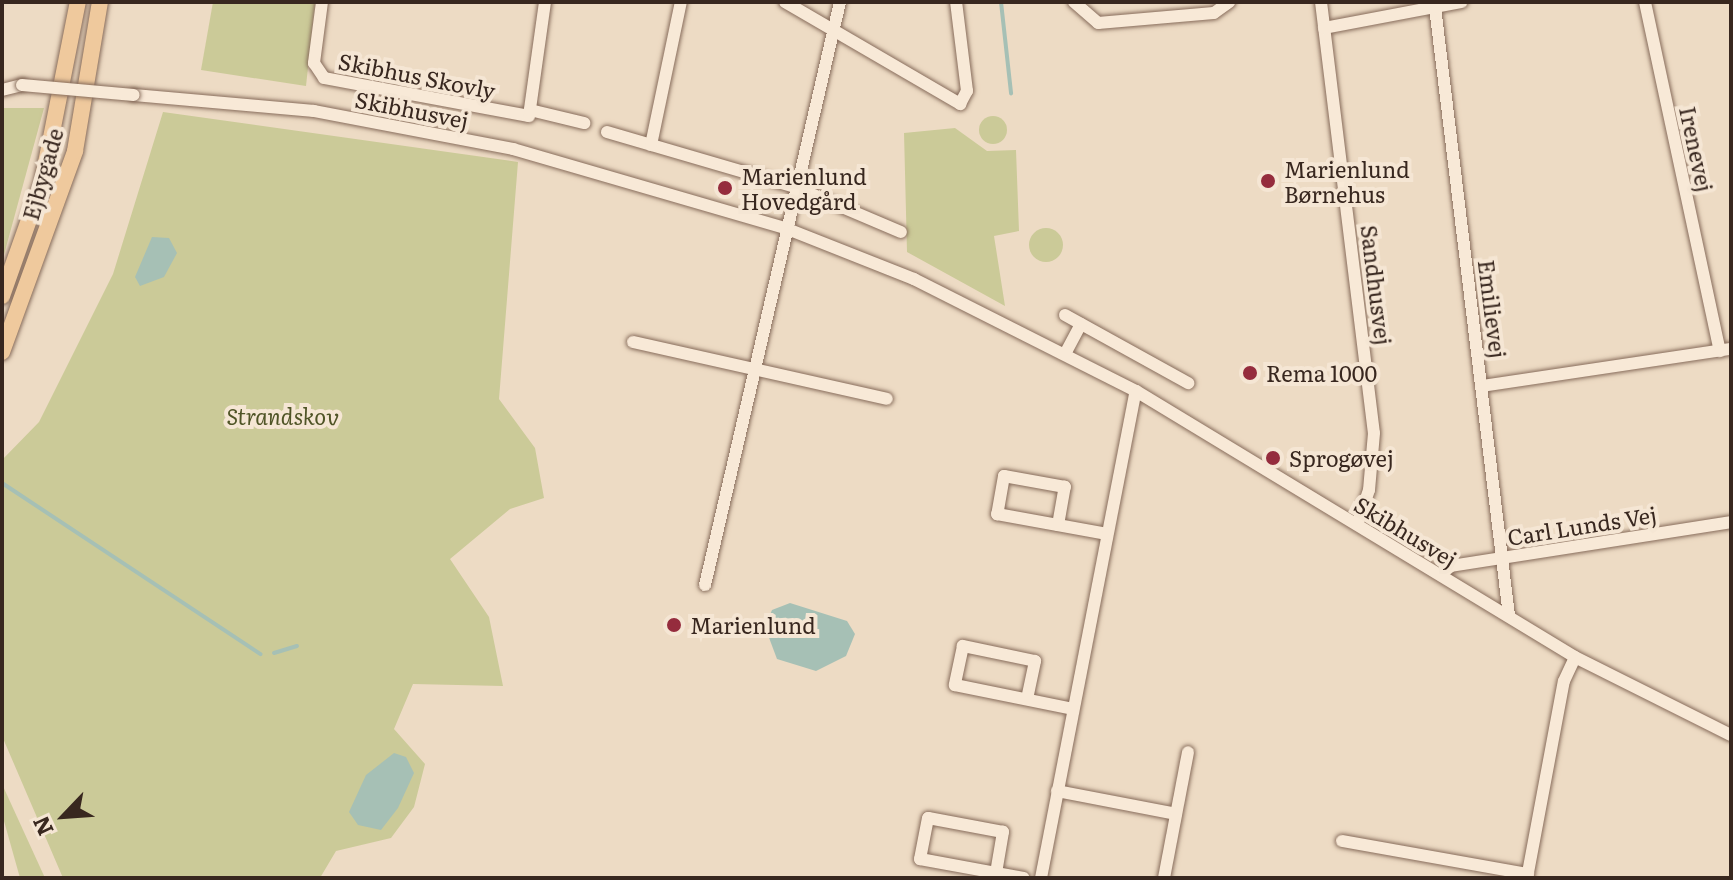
<!DOCTYPE html>
<meta charset="utf-8">
<style>
body{margin:0}
#map{position:relative;width:1733px;height:880px;overflow:hidden;background:#eddbc4;font-family:Literata,serif}
div>[style]{position:absolute}
[style*='--x']{left:calc(var(--x)*1px);top:calc(var(--y)*1px);width:calc(var(--w)*1px);rotate:calc(var(--a)*1deg)}
.green>*{inset:0;background:#cbca98}
.round{border-radius:50%}
.water>*{inset:0;background:#a6c0b5}
.stream>*{height:4px;margin:-2px;padding:0 2px;transform-origin:2px;border-radius:2px;background:#a6c0b5}
.roads{filter:drop-shadow(0 0 2px #876c5b) drop-shadow(0 0 2px #876c5b)}
.minor>*{height:12px;margin:-6px;padding:0 6px;transform-origin:6px;border-radius:6px;background:#f8e9d7}
.major>*{height:16px;margin:-8px;padding:0 8px;transform-origin:8px;border-radius:8px;background:#efc99d}
.bridges{filter:drop-shadow(0 0 2px #876c5b) drop-shadow(0 0 2px #876c5b)}
.minor-bridge>*{height:12px;margin:-6px;padding:0 6px;transform-origin:6px;border-radius:6px;background:#f8e9d7}
.dots>*{width:22px;height:22px;translate:-50% -50%;box-sizing:border-box;border:4px solid #f5e6d4;border-radius:50%}
span{translate:-50% -50%;white-space:nowrap;text-align:center;line-height:1.15;-webkit-text-stroke:8px #f5e6d4;paint-order:stroke}
.street-label{font-size:22px;color:#38271f}
.poi-label{font-size:22px;color:#38271f}
.left{translate:0 -50%;text-align:left}
.park-label{font-size:22px;color:#4f5426;font-style:italic}
.frame{position:absolute;inset:0;border:4px solid #38271f;pointer-events:none}
.north{position:absolute;left:24px;top:776px;width:80px;height:80px;-webkit-text-stroke:6px #f5e6d4;paint-order:stroke;rotate:245deg;font-size:22px;font-weight:700;line-height:32px;text-align:center;color:#38271f}
.north::after{content:'';display:block;margin:auto;width:28px;height:36px;background:#38271f;clip-path:polygon(50% 0,100% 100%,50% 72%,0 100%)}
</style>
<div id="map">
<div class="green">
<div style="clip-path:polygon(213px 2px,315px 2px,306px 86px,201px 70px)"></div>
<div style="clip-path:polygon(2px 108px,44px 108px,2px 262px)"></div>
<div style="clip-path:polygon(163px 112px,518px 162px,499px 399px,535px 448px,544px 498px,510px 509px,450px 559px,489px 617px,503px 686px,413px 684px,394px 729px,425px 764px,414px 807px,391px 838px,336px 851px,320px 878px,63px 878px,2px 736px,2px 460px,39px 422px,113px 274px)"></div>
<div class="round" style="left:979px;top:116px;width:28px;height:28px"></div>
<div style="clip-path:polygon(955px 128px,987px 151px,1016px 150px,1019px 231px,994px 236px,1005px 306px,907px 252px,904px 133px)"></div>
<div class="round" style="left:1029px;top:228px;width:34px;height:34px"></div>
<div style="clip-path:polygon(2px 784px,29px 843px,45px 878px,20px 878px,2px 814px)"></div>
</div>
<div class="water">
<div style="clip-path:polygon(152px 237px,169px 238px,177px 253px,164px 277px,140px 286px,135px 277px)"></div>
<div style="clip-path:polygon(790px 603px,847px 621px,855px 634px,846px 656px,816px 671px,777px 659px,765px 627px,772px 610px)"></div>
<div style="clip-path:polygon(394px 753px,406px 757px,414px 773px,398px 808px,381px 830px,358px 825px,349px 812px,366px 775px)"></div>
</div>
<div class="stream">
<div style="--x:1001;--y:2;--w:92;--a:83.7"></div>
<div style="--x:2;--y:483;--w:310;--a:33.5"></div>
<div style="--x:274;--y:653;--w:24;--a:-17"></div>
</div>
<div class="roads">
<div class="minor">
<div style="--x:322;--y:2;--w:62;--a:97.5"></div>
<div style="--x:314;--y:63;--w:18;--a:56"></div>
<div style="--x:324;--y:78;--w:208;--a:10.5"></div>
<div style="--x:529;--y:116;--w:115;--a:-82"></div>
<div style="--x:785;--y:2;--w:203;--a:30.2"></div>
<div style="--x:960;--y:104;--w:15;--a:-62"></div>
<div style="--x:967;--y:91;--w:90;--a:-97"></div>
<div style="--x:1074;--y:2;--w:32;--a:41"></div>
<div style="--x:1098;--y:23;--w:116;--a:-4.9"></div>
<div style="--x:1214;--y:13;--w:19;--a:-36"></div>
<div style="--x:1321;--y:2;--w:434;--a:83"></div>
<div style="--x:1374;--y:433;--w:57;--a:95"></div>
<div style="--x:1369;--y:490;--w:36;--a:109"></div>
<div style="--x:1645;--y:2;--w:357;--a:77.9"></div>
<div style="--x:1435;--y:7;--w:613;--a:83.07"></div>
<div style="--x:1324;--y:28;--w:140;--a:-10.7"></div>
<div style="--x:2;--y:90;--w:21;--a:-14"></div>
<div style="--x:134;--y:95;--w:181;--a:5.1"></div>
<div style="--x:314;--y:111;--w:203;--a:10.8"></div>
<div style="--x:513;--y:149;--w:283;--a:16.2"></div>
<div style="--x:785;--y:228;--w:139;--a:21.6"></div>
<div style="--x:914;--y:279;--w:249;--a:26.8"></div>
<div style="--x:1136;--y:391;--w:513;--a:31.21"></div>
<div style="--x:1575;--y:657;--w:174;--a:26.6"></div>
<div style="--x:530;--y:110;--w:56;--a:13.5"></div>
<div style="--x:607;--y:132;--w:196;--a:16.3"></div>
<div style="--x:795;--y:187;--w:115;--a:23"></div>
<div style="--x:651;--y:145;--w:146;--a:-78.2"></div>
<div style="--x:1065;--y:315;--w:141;--a:28.9"></div>
<div style="--x:633;--y:342;--w:260;--a:12.6"></div>
<div style="--x:1065;--y:354;--w:34;--a:-62"></div>
<div style="--x:1482;--y:386;--w:252;--a:-8.5"></div>
<div style="--x:1058;--y:525;--w:39;--a:-80"></div>
<div style="--x:1065;--y:487;--w:62;--a:-169.8"></div>
<div style="--x:1004;--y:476;--w:39;--a:100"></div>
<div style="--x:997;--y:514;--w:112;--a:10.3"></div>
<div style="--x:1441;--y:574;--w:13;--a:-39"></div>
<div style="--x:1451;--y:566;--w:283;--a:-8.9"></div>
<div style="--x:705;--y:585;--w:598;--a:-76.96"></div>
<div style="--x:1027;--y:699;--w:39;--a:-78"></div>
<div style="--x:1035;--y:661;--w:74;--a:-168.2"></div>
<div style="--x:963;--y:646;--w:40;--a:102"></div>
<div style="--x:955;--y:685;--w:120;--a:11.5"></div>
<div style="--x:1057;--y:791;--w:121;--a:10.9"></div>
<div style="--x:1342;--y:841;--w:189;--a:10.1"></div>
<div style="--x:996;--y:873;--w:42;--a:-80.3"></div>
<div style="--x:1003;--y:832;--w:76;--a:-169.4"></div>
<div style="--x:928;--y:818;--w:42;--a:101"></div>
<div style="--x:920;--y:859;--w:77;--a:10.4"></div>
<div style="--x:996;--y:873;--w:28;--a:10"></div>
<div style="--x:1041;--y:878;--w:496;--a:-79"></div>
<div style="--x:1164;--y:878;--w:128;--a:-79.2"></div>
<div style="--x:1527;--y:878;--w:200;--a:-79.4"></div>
<div style="--x:1564;--y:681;--w:26;--a:-65"></div>
</div>
<div class="major">
<div style="--x:2;--y:296;--w:120;--a:-70.5"></div>
<div style="--x:42;--y:183;--w:185;--a:-78.8"></div>
<div style="--x:2;--y:352;--w:214;--a:-70"></div>
<div style="--x:75;--y:151;--w:151;--a:-80.5"></div>
</div>
</div>
<div class="bridges">
<div class="minor-bridge">
<div style="--x:22;--y:85;--w:112;--a:5.1"></div>
</div>
</div>
<div class="dots">
<div style="left:1268px;top:181px;background:#952c3d"></div>
<div style="left:725px;top:188px;background:#952c3d"></div>
<div style="left:1250px;top:373px;background:#952c3d"></div>
<div style="left:1273px;top:458px;background:#952c3d"></div>
<div style="left:674px;top:625px;background:#952c3d"></div>
</div>
<div class="street-label">
<span style="left:417px;top:75px;rotate:11deg">Skibhus Skovly</span>
<span style="left:412px;top:109px;rotate:11deg">Skibhusvej</span>
<span style="left:1697px;top:149px;rotate:78deg">Irenevej</span>
<span style="left:42px;top:174px;rotate:-74deg">Ejbygade</span>
<span style="left:1377px;top:285px;rotate:83deg">Sandhusvej</span>
<span style="left:1493px;top:309px;rotate:83deg">Emilievej</span>
<span style="left:1582px;top:525px;rotate:-9deg">Carl Lunds Vej</span>
<span style="left:1406px;top:531px;rotate:31deg">Skibhusvej</span>
</div>
<div class="poi-label">
<span class="left" style="left:1284px;top:181px">Marienlund<br>Børnehus</span>
<span class="left" style="left:741px;top:188px">Marienlund<br>Hovedgård</span>
<span class="left" style="left:1266px;top:373px">Rema 1000</span>
<span class="left" style="left:1289px;top:458px">Sprogøvej</span>
<span class="left" style="left:690px;top:625px">Marienlund</span>
</div>
<div class="park-label">
<span style="left:283px;top:416px">Strandskov</span>
</div>
<div class="frame"></div>
<div class="north">N</div>
</div>
